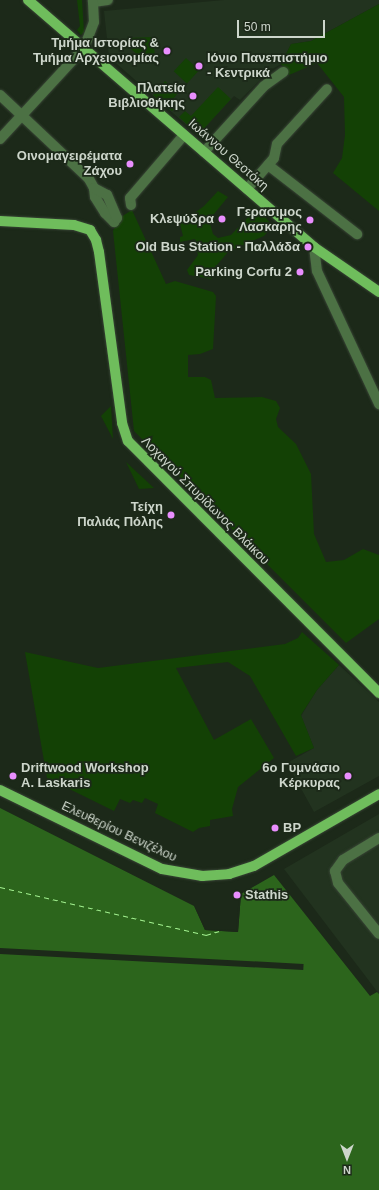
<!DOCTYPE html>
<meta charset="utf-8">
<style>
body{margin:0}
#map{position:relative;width:379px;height:1190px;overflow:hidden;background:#1c2919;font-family:Arial,sans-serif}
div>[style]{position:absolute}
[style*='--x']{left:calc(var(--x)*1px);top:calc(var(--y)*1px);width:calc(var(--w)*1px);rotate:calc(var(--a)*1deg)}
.built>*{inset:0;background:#22331f}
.green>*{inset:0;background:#134105;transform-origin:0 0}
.water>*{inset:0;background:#2c651c}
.pier>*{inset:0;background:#1c2919;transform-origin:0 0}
.ferry>*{height:1px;margin-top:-0.5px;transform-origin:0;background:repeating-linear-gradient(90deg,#a3f290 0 5px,transparent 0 9px)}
.roads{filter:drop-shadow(0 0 1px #384535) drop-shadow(0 0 1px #384535)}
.minor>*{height:10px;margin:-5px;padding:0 5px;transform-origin:5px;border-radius:5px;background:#4c7144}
.major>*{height:10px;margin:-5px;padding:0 5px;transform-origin:5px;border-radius:5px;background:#6fbd5c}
.dots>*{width:11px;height:11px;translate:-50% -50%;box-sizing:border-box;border:2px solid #1c2919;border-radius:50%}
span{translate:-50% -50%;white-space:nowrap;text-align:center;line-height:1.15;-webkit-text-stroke:3.5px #1c2919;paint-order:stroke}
.poi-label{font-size:13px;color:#cdd6cb;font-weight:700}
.right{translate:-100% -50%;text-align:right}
.left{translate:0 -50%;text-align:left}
.street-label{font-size:13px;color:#cdd6cb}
.north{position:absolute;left:327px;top:1138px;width:40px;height:40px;-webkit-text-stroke:3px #1c2919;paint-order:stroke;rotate:180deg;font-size:11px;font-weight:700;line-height:16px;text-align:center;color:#cdd6cb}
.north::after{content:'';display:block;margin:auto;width:14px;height:18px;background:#cdd6cb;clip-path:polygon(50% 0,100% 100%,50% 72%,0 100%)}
.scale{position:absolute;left:237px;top:20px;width:88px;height:18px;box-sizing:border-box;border:2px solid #cdd6cb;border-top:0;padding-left:5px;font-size:12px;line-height:14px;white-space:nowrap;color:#cdd6cb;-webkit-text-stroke:3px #1c2919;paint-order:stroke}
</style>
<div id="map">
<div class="built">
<div style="clip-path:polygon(224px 0,379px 0,379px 4px,311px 41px,291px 44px,281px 64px,269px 71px,240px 100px,234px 96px,198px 135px,109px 57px,104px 11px)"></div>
<div style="clip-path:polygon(339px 665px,379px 702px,379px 776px,314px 812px,287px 763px,314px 748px,301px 716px,317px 690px)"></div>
<div style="clip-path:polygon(379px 814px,379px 994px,284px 869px)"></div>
</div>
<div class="green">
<div style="clip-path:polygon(77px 0,82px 0,84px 32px,81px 35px,77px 30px,80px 26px)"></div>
<div style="clip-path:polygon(379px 4px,379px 211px,333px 173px,342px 158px,345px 135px,344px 97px,317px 63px,289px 75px,281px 64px,291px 44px,311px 41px)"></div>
<div style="clip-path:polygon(153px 37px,155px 57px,147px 64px,127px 45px,127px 38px)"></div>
<div style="left:186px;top:58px;width:18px;height:18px;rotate:43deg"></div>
<div style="clip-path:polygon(165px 81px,178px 93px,173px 99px,178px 104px,172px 111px,153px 95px)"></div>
<div style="clip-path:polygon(218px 87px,231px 99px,198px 135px,179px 117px,185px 111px,191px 116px)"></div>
<div style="clip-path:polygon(218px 191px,228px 197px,209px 220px,213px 234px,218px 238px,231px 235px,257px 208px,273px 226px,264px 236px,229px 251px,216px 266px,211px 279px,189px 275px,187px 270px,198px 255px,195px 239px,180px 242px,180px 237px,183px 236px,180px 224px,204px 206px)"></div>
<div style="clip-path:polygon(132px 210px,166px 284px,175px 281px,213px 292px,216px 296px,213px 349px,200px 354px,188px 355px,188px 377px,205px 377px,211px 380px,215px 398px,262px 397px,276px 401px,280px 408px,276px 419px,278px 427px,296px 444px,311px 474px,314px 534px,326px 562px,344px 560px,363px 549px,379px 555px,379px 619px,346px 643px,134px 431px,113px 231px,121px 217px)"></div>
<div style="clip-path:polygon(111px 406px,113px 439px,101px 416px)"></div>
<div style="clip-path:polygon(126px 462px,154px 488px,139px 489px)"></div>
<div style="clip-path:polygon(302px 632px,339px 665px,317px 690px,301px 715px,314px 748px,296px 756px,250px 676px,228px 662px,176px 668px,214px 740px,251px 719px,274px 758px,238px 787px,232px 809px,233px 816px,210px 820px,210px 826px,199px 828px,193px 832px,155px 813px,158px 804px,145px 798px,142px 803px,133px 800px,130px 803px,120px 799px,114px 811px,47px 778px,25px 652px,98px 668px,285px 644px,298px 638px)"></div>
</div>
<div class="water">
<div style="clip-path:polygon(0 808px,194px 906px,205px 930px,238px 932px,241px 894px,274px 875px,370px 996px,377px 992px,379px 994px,379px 1190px,0 1190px)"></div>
</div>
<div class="pier">
<div style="clip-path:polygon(239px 894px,241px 894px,238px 932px,205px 930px,193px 903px,206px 929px,236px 930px)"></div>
<div style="left:0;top:948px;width:304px;height:6px;rotate:3deg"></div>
</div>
<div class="ferry">
<div style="--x:0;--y:887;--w:212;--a:13.1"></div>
<div style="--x:206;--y:935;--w:14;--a:-17"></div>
</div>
<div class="roads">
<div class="minor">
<div style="--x:93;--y:2;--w:15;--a:-8"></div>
<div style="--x:0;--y:95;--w:122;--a:43.3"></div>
<div style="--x:89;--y:179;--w:10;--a:61"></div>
<div style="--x:94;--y:188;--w:9;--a:84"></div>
<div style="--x:95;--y:197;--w:19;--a:58"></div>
<div style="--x:105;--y:213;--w:13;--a:45"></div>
<div style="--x:114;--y:222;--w:5;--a:-53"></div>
<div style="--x:117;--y:218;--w:25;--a:-113"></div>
<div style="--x:107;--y:195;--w:15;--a:-152"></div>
<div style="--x:0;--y:139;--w:124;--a:-47.3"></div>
<div style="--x:84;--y:48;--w:28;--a:-69"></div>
<div style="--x:94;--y:22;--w:22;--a:-93"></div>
<div style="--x:204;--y:152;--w:89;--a:-47.7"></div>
<div style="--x:264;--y:86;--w:24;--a:-36"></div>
<div style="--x:268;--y:165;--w:113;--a:37.8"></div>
<div style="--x:247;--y:189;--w:41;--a:-48.9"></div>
<div style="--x:274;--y:158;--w:14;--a:-78"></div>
<div style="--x:277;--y:144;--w:74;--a:-47.7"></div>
<div style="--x:131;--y:205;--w:7;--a:-98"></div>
<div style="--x:130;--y:198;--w:83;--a:-49.4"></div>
<div style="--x:314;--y:247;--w:24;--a:83"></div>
<div style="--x:317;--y:271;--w:147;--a:65"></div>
<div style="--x:379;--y:838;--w:42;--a:148.6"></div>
<div style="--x:343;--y:860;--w:14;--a:126"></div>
<div style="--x:335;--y:871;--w:12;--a:76"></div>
<div style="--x:338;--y:883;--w:65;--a:51.2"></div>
</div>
<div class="major">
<div style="--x:28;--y:0;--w:378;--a:40.8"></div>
<div style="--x:314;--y:247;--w:79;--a:34.7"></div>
<div style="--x:0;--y:221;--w:74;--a:3.1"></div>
<div style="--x:74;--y:225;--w:17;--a:17"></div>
<div style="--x:90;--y:230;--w:12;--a:59"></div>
<div style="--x:96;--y:240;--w:12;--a:76"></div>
<div style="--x:99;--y:252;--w:173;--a:82.3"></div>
<div style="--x:122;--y:423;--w:19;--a:72"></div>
<div style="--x:128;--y:441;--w:356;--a:45.1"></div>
<div style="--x:0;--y:790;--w:180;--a:26"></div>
<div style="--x:162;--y:869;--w:41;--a:9.9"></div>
<div style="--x:202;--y:876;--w:27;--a:-4"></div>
<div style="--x:229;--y:874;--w:26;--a:-18"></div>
<div style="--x:254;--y:866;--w:144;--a:-29.9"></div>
</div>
</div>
<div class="dots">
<div style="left:167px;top:51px;background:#e98efe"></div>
<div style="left:199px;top:66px;background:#e98efe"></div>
<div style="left:193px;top:96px;background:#e98efe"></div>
<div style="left:130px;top:164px;background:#e98efe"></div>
<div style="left:222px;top:219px;background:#e98efe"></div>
<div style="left:310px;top:220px;background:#e98efe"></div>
<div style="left:308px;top:247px;background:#e98efe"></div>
<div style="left:300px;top:272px;background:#e98efe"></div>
<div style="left:171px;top:515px;background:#e98efe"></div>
<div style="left:13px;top:776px;background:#e98efe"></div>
<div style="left:348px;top:776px;background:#e98efe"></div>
<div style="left:275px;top:828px;background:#e98efe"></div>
<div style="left:237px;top:895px;background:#e98efe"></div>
</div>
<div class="poi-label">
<span class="right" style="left:159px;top:51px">Τμήμα Ιστορίας &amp;<br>Τμήμα Αρχειονομίας</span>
<span class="left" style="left:207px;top:66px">Ιόνιο Πανεπιστήμιο<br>- Κεντρικά</span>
<span class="right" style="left:185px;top:96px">Πλατεία<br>Βιβλιοθήκης</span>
<span class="right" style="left:122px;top:164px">Οινομαγειρέματα<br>Ζάχου</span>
<span class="right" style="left:302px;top:220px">Γερασιμος<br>Λασκαρης</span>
<span class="right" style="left:214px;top:219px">Κλεψύδρα</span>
<span class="right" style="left:300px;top:247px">Old Bus Station - Παλλάδα</span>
<span class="right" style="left:292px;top:272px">Parking Corfu 2</span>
<span class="right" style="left:163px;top:515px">Τείχη<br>Παλιάς Πόλης</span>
<span class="left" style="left:21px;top:776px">Driftwood Workshop<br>A. Laskaris</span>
<span class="right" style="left:340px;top:776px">6ο Γυμνάσιο<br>Κέρκυρας</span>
<span class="left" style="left:283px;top:828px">BP</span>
<span class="left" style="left:245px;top:895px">Stathis</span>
</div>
<div class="street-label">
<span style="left:228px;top:155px;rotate:41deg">Ιωάννου Θεοτόκη</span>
<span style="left:205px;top:501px;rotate:45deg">Λοχαγού Σπυρίδωνος Βλάικου</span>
<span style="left:119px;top:832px;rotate:25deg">Ελευθερίου Βενιζέλου</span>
</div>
<div class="north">N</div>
<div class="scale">50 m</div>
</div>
